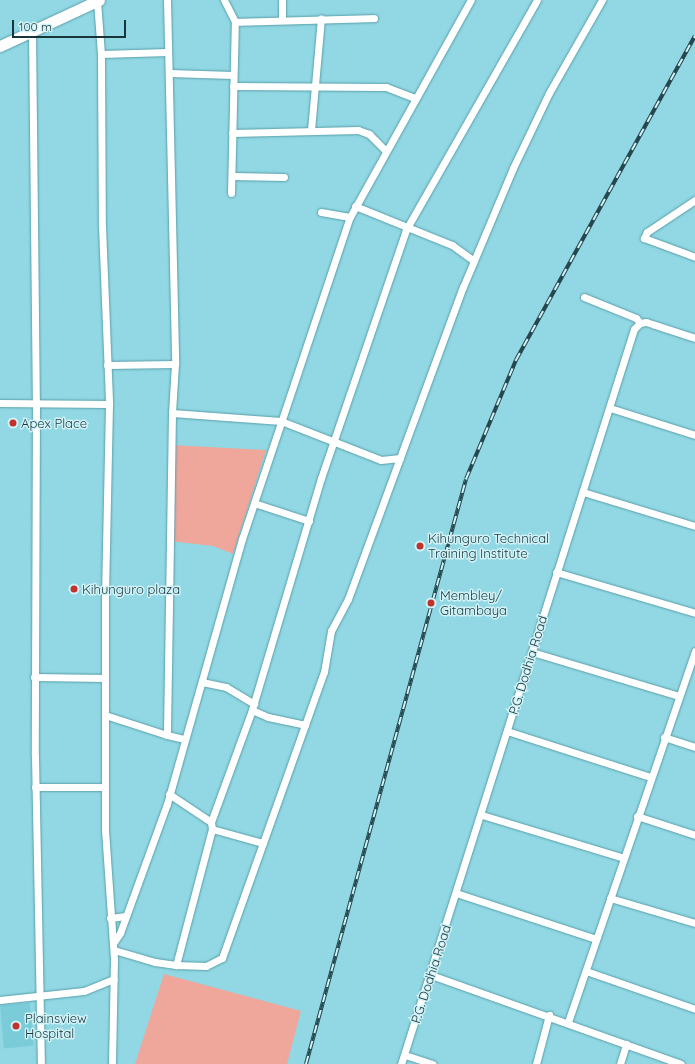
<!DOCTYPE html>
<style>
body{margin:0}
#map{position:relative;width:695px;height:1064px;overflow:hidden;background:#91d8e4;font-family:Quicksand,sans-serif}
div>[style]{position:absolute}
[style*='--x']{left:calc(var(--x)*1px);top:calc(var(--y)*1px);width:calc(var(--w)*1px);rotate:calc(var(--a)*1deg)}
.built>*{inset:0;background:#7accd9;transform-origin:0 0}
.green>*{inset:0;background:#efa69b}
.roads{filter:drop-shadow(0 0 1px #599faa) drop-shadow(0 0 1px #599faa)}
.minor>*{height:7px;margin:-3.5px;padding:0 3.5px;transform-origin:3.5px;border-radius:3.5px;background:#fff}
.primary>*{height:11px;margin:-5.5px;padding:0 5.5px;transform-origin:5.5px;border-radius:5.5px;background:#fff}
.rail>*{height:4px;margin-top:-2px;transform-origin:0;background:repeating-linear-gradient(90deg,#d1f3f8 0 8px,#25474d 0 16px);box-sizing:border-box;border-block:1px solid #25474d}
.dots>*{width:11px;height:11px;translate:-50% -50%;box-sizing:border-box;border:2px solid #d1f3f8;border-radius:50%}
span{translate:-50% -50%;white-space:nowrap;text-align:center;line-height:1.15;-webkit-text-stroke:3px #d1f3f8;paint-order:stroke}
.poi-label{font-size:13px;color:#18353a}
.left{translate:0 -50%;text-align:left}
.street-label{font-size:13px;color:#18353a}
.scale{position:absolute;left:12px;top:20px;width:114px;height:18px;box-sizing:border-box;border:2px solid #18353a;border-top:0;padding-left:5px;font-size:12px;line-height:14px;white-space:nowrap;color:#18353a;-webkit-text-stroke:3px #d1f3f8;paint-order:stroke}
</style>
<div id="map">
<div class="built">
<div style="left:30px;top:1003px;width:43px;height:30px;rotate:85deg"></div>
</div>
<div class="green">
<div style="clip-path:polygon(171px 445px,266px 450px,233px 554px,213px 546px,170px 541px)"></div>
<div style="clip-path:polygon(164px 974px,301px 1011px,287px 1064px,135px 1064px)"></div>
</div>
<div class="roads">
<div class="minor">
<div style="--x:167;--y:0;--w:364;--a:88.7"></div>
<div style="--x:175;--y:364;--w:49;--a:93.5"></div>
<div style="--x:172;--y:413;--w:322;--a:90.9"></div>
<div style="--x:167;--y:735;--w:18;--a:13"></div>
<div style="--x:224;--y:0;--w:25;--a:63"></div>
<div style="--x:537;--y:0;--w:265;--a:119.7"></div>
<div style="--x:406;--y:230;--w:262;--a:108.9"></div>
<div style="--x:321;--y:478;--w:242;--a:106.6"></div>
<div style="--x:252;--y:710;--w:119;--a:110.1"></div>
<div style="--x:211;--y:822;--w:7;--a:82"></div>
<div style="--x:212;--y:829;--w:141;--a:104.8"></div>
<div style="--x:176;--y:965;--w:30;--a:2"></div>
<div style="--x:206;--y:966;--w:18;--a:-27"></div>
<div style="--x:222;--y:958;--w:304;--a:-70.4"></div>
<div style="--x:324;--y:672;--w:42;--a:-80.3"></div>
<div style="--x:331;--y:631;--w:36;--a:-62"></div>
<div style="--x:348;--y:599;--w:333;--a:-69.8"></div>
<div style="--x:463;--y:287;--w:129;--a:-67.2"></div>
<div style="--x:513;--y:168;--w:83;--a:-64.4"></div>
<div style="--x:549;--y:93;--w:107;--a:-60.3"></div>
<div style="--x:97;--y:1;--w:53;--a:85.7"></div>
<div style="--x:101;--y:54;--w:172;--a:89.7"></div>
<div style="--x:102;--y:226;--w:178;--a:87.7"></div>
<div style="--x:109;--y:404;--w:196;--a:91.2"></div>
<div style="--x:105;--y:600;--w:230;--a:90"></div>
<div style="--x:105;--y:830;--w:129;--a:86"></div>
<div style="--x:114;--y:959;--w:105;--a:91.1"></div>
<div style="--x:282;--y:19;--w:19;--a:-90"></div>
<div style="--x:32;--y:31;--w:372;--a:89.4"></div>
<div style="--x:36;--y:403;--w:353;--a:90.2"></div>
<div style="--x:35;--y:756;--w:308;--a:88.9"></div>
<div style="--x:101;--y:54;--w:67;--a:-1.7"></div>
<div style="--x:169;--y:73;--w:64;--a:1.8"></div>
<div style="--x:233;--y:86;--w:153;--a:0.4"></div>
<div style="--x:386;--y:87;--w:31;--a:21"></div>
<div style="--x:311;--y:130;--w:112;--a:-84.9"></div>
<div style="--x:232;--y:133;--w:126;--a:-1.4"></div>
<div style="--x:358;--y:130;--w:12;--a:20"></div>
<div style="--x:369;--y:134;--w:24;--a:45"></div>
<div style="--x:232;--y:176;--w:52;--a:1.1"></div>
<div style="--x:231;--y:193;--w:171;--a:-88.7"></div>
<div style="--x:235;--y:22;--w:139;--a:-1.6"></div>
<div style="--x:695;--y:200;--w:58;--a:146.3"></div>
<div style="--x:647;--y:232;--w:7;--a:117"></div>
<div style="--x:644;--y:238;--w:54;--a:20.4"></div>
<div style="--x:355;--y:206;--w:105;--a:21.9"></div>
<div style="--x:452;--y:245;--w:27;--a:36"></div>
<div style="--x:321;--y:212;--w:29;--a:10"></div>
<div style="--x:584;--y:297;--w:56;--a:22"></div>
<div style="--x:636;--y:318;--w:6;--a:51"></div>
<div style="--x:107;--y:365;--w:68;--a:-0.8"></div>
<div style="--x:0;--y:403;--w:109;--a:0.5"></div>
<div style="--x:610;--y:408;--w:89;--a:17.6"></div>
<div style="--x:172;--y:413;--w:109;--a:4.2"></div>
<div style="--x:281;--y:421;--w:107;--a:21.3"></div>
<div style="--x:381;--y:460;--w:19;--a:-6"></div>
<div style="--x:583;--y:492;--w:117;--a:16.9"></div>
<div style="--x:254;--y:503;--w:58;--a:18.1"></div>
<div style="--x:556;--y:572;--w:145;--a:16.4"></div>
<div style="--x:532;--y:652;--w:153;--a:16.7"></div>
<div style="--x:34;--y:677;--w:71;--a:0.8"></div>
<div style="--x:202;--y:682;--w:25;--a:12"></div>
<div style="--x:226;--y:687;--w:33;--a:31"></div>
<div style="--x:252;--y:710;--w:17;--a:24"></div>
<div style="--x:268;--y:717;--w:38;--a:12"></div>
<div style="--x:105;--y:715;--w:65;--a:17.9"></div>
<div style="--x:507;--y:731;--w:150;--a:17.8"></div>
<div style="--x:664;--y:737;--w:33;--a:18"></div>
<div style="--x:35;--y:787;--w:70;--a:0"></div>
<div style="--x:169;--y:794;--w:50;--a:33.7"></div>
<div style="--x:482;--y:815;--w:148;--a:16.8"></div>
<div style="--x:637;--y:816;--w:61;--a:18.1"></div>
<div style="--x:212;--y:829;--w:53;--a:15.4"></div>
<div style="--x:456;--y:893;--w:147;--a:18.2"></div>
<div style="--x:610;--y:898;--w:89;--a:16.4"></div>
<div style="--x:110;--y:918;--w:16;--a:-7"></div>
<div style="--x:114;--y:942;--w:11;--a:-56"></div>
<div style="--x:120;--y:933;--w:137;--a:-70"></div>
<div style="--x:167;--y:804;--w:275;--a:-74.2"></div>
<div style="--x:242;--y:539;--w:340;--a:-71.5"></div>
<div style="--x:350;--y:217;--w:248;--a:-60.9"></div>
<div style="--x:114;--y:950;--w:43;--a:16.3"></div>
<div style="--x:155;--y:962;--w:21;--a:8"></div>
<div style="--x:586;--y:971;--w:115;--a:19.2"></div>
<div style="--x:431;--y:975;--w:265;--a:19.6"></div>
<div style="--x:0;--y:1000;--w:84;--a:-6.1"></div>
<div style="--x:84;--y:991;--w:32;--a:-22"></div>
<div style="--x:568;--y:1022;--w:392;--a:-71.1"></div>
<div style="--x:405;--y:1055;--w:29;--a:18"></div>
<div style="--x:401;--y:1064;--w:771;--a:-72.41"></div>
<div style="--x:634;--y:329;--w:8;--a:-45"></div>
<div style="--x:640;--y:323;--w:6;--a:-9"></div>
<div style="--x:646;--y:322;--w:52;--a:18.1"></div>
<div style="--x:536;--y:1064;--w:51;--a:-75.1"></div>
<div style="--x:620;--y:1064;--w:21;--a:-73"></div>
</div>
<div class="primary">
<div style="--x:0;--y:46;--w:109;--a:-24.9"></div>
</div>
</div>
<div class="rail">
<div style="--x:306;--y:1064;--w:606;--a:-74.7"></div>
<div style="--x:466;--y:479;--w:129;--a:-67.2"></div>
<div style="--x:516;--y:360;--w:370;--a:-61.1"></div>
</div>
<div class="dots">
<div style="left:13px;top:423px;background:#c0322a"></div>
<div style="left:420px;top:546px;background:#c0322a"></div>
<div style="left:74px;top:589px;background:#c0322a"></div>
<div style="left:431px;top:603px;background:#c0322a"></div>
<div style="left:16px;top:1026px;background:#c0322a"></div>
</div>
<div class="poi-label">
<span class="left" style="left:21px;top:423px">Apex Place</span>
<span class="left" style="left:428px;top:546px">Kihunguro Technical<br>Training Institute</span>
<span class="left" style="left:82px;top:589px">Kihunguro plaza</span>
<span class="left" style="left:440px;top:603px">Membley/<br>Gitambaya</span>
<span class="left" style="left:25px;top:1026px">Plainsview<br>Hospital</span>
</div>
<div class="street-label">
<span style="left:528px;top:665px;rotate:-73deg">P.G. Dodhia Road</span>
<span style="left:431px;top:974px;rotate:-72deg">P.G. Dodhia Road</span>
</div>
<div class="scale">100 m</div>
</div>
